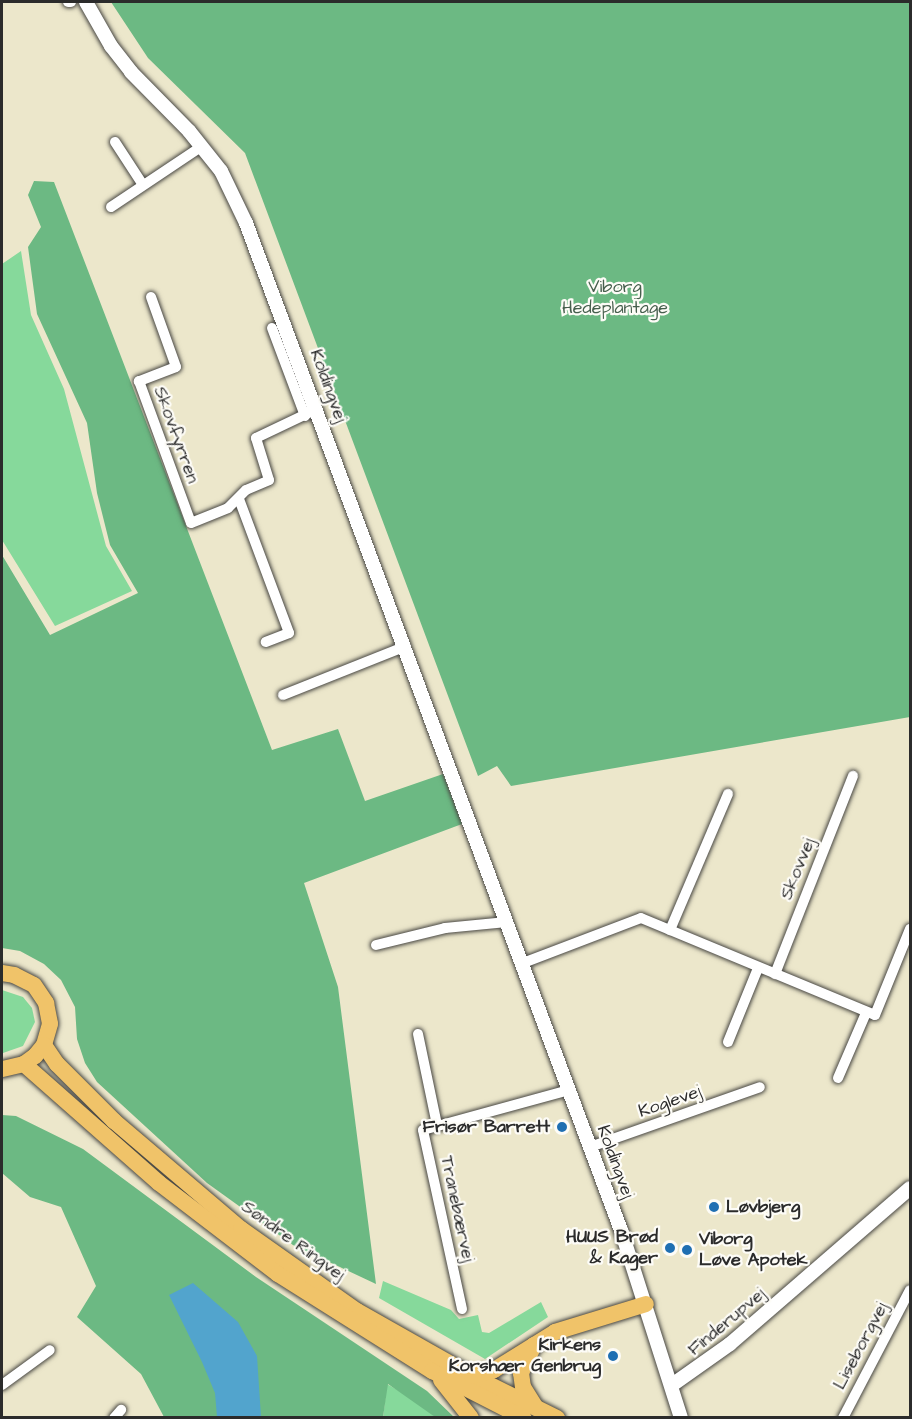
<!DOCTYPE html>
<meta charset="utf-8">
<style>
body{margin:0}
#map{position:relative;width:912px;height:1419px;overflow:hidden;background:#ece7cb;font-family:"Architects Daughter",sans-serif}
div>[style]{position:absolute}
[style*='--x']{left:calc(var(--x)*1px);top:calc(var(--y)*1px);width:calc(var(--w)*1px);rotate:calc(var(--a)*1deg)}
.green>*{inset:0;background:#86d99b}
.forest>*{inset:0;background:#6cb983}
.water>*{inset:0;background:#52a4cd}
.roads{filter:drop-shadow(0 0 2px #484743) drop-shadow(0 0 2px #484743)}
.minor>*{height:10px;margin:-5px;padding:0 5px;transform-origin:5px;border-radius:5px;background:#fff}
.tertiary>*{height:14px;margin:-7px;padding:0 7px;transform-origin:7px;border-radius:7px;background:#fff}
.primary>*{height:16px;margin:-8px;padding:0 8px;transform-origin:8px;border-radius:8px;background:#f0c369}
.dots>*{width:16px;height:16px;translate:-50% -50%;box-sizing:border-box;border:3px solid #fdfcf7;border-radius:50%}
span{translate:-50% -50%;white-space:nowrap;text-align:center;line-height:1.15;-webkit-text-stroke:4.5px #fdfcf7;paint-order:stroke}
.park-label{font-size:18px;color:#465f4d}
.street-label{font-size:18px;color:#2b2b2b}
.poi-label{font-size:18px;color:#2b2b2b;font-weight:700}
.right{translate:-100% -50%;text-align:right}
.left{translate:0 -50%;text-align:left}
.frame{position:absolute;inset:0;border:3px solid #2b2b2b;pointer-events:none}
</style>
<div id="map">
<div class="green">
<div style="clip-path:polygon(21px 251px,31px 315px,64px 389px,106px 546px,132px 591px,55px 626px,2px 540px,2px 264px)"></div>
<div style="clip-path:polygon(2px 990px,23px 997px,32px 1008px,35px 1022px,23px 1046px,3px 1053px)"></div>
<div style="clip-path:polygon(383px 1281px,451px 1310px,459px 1319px,478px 1315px,482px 1332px,489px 1333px,541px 1302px,548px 1317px,485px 1359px,379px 1298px)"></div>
<div style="clip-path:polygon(387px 1384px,420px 1403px,435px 1417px,383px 1418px)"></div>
</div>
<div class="forest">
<div style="clip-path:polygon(111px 2px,910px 2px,910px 717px,511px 786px,497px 766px,478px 776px,245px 153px,148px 58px)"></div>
<div style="clip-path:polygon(34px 181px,54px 182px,272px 750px,338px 729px,365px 801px,443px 774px,462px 824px,304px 883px,338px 987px,376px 1284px,293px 1245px,207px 1183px,97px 1082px,85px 1063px,77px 1039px,75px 1007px,61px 980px,44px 964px,20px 951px,2px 948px,2px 555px,50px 635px,138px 593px,110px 545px,97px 493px,87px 423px,37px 314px,28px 247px,41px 227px,28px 195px)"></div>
<div style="clip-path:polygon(2px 1115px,16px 1116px,83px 1149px,256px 1277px,427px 1391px,454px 1417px,435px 1417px,388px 1384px,383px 1417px,164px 1417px,141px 1374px,77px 1317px,96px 1286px,61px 1207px,30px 1197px,2px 1173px)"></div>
</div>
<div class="water">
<div style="clip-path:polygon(193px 1283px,238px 1322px,257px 1356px,261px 1417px,217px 1417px,215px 1393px,202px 1362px,169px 1295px)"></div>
</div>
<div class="roads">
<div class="minor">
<div style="--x:68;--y:2;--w:3;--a:0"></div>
<div style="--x:115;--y:142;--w:51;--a:56.9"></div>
<div style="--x:111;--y:207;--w:110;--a:-33.8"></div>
<div style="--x:151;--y:297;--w:74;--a:70.3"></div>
<div style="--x:176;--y:367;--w:40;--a:159"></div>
<div style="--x:139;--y:381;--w:151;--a:69.9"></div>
<div style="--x:191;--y:523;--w:40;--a:-22"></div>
<div style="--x:228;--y:508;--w:25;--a:-45"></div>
<div style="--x:246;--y:490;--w:25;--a:-23"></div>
<div style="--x:269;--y:480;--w:44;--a:-107.2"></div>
<div style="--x:256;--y:438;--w:68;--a:-25.4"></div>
<div style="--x:272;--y:328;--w:94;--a:69.4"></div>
<div style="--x:239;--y:499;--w:143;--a:69.5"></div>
<div style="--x:289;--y:633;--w:25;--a:159"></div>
<div style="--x:283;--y:695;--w:132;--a:-21.7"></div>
<div style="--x:670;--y:930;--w:148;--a:-66.9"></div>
<div style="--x:376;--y:945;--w:71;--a:-13.8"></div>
<div style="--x:445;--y:928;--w:62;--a:-5.5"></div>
<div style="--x:523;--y:963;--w:126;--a:-20.9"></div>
<div style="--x:641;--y:918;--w:253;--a:22.5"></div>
<div style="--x:875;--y:1015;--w:93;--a:-67.9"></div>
<div style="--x:775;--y:974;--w:213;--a:-68.5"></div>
<div style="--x:418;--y:1034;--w:93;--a:78.2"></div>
<div style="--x:728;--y:1042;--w:80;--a:-67.9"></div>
<div style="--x:838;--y:1078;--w:71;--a:-66.7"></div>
<div style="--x:590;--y:1147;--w:180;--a:-19.4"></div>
<div style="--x:462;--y:1309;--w:183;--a:-102.3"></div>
<div style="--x:423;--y:1130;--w:151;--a:-15.3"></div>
<div style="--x:2;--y:1385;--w:59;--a:-36.1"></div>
<div style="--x:114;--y:1418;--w:11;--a:-49"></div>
<div style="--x:843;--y:1418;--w:144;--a:-62.4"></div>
</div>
<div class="tertiary">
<div style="--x:86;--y:2;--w:51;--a:60.4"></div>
<div style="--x:111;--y:46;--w:33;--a:52"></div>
<div style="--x:131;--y:72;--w:83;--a:45.5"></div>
<div style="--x:189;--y:131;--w:51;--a:51.3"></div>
<div style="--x:221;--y:171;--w:58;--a:64.3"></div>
<div style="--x:246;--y:223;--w:1075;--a:69.58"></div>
<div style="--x:621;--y:1230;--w:197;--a:72.3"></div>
<div style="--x:672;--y:1385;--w:71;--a:-35.3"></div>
<div style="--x:730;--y:1344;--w:238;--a:-40.9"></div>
</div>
<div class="primary">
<div style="--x:2;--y:973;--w:12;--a:9"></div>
<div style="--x:14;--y:975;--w:22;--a:27"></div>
<div style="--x:34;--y:985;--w:22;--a:56"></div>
<div style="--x:46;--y:1003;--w:21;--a:79"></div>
<div style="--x:50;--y:1024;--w:22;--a:106"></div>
<div style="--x:44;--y:1045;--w:14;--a:129"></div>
<div style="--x:35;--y:1056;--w:14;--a:144"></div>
<div style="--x:24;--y:1064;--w:23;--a:167"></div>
<div style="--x:44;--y:1045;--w:23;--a:56"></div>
<div style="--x:57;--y:1064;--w:81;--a:45"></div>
<div style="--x:114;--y:1121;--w:167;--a:40.4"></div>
<div style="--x:241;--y:1229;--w:142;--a:35.3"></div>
<div style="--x:357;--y:1311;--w:132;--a:29.5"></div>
<div style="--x:472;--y:1376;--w:95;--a:26.3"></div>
<div style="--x:24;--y:1064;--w:180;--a:41.4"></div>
<div style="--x:159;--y:1183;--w:150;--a:37.4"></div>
<div style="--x:278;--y:1274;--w:182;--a:32.2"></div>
<div style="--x:432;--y:1371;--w:103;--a:27.1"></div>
<div style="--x:534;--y:1345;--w:31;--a:115"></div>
<div style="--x:521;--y:1373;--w:14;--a:82"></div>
<div style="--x:523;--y:1387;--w:25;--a:58"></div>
<div style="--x:472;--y:1376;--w:23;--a:-15"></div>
<div style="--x:494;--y:1370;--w:72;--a:-31.9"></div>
<div style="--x:555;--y:1332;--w:95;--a:-17.1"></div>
<div style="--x:441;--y:1380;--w:48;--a:51.7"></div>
</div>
</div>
<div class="dots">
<div style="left:562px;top:1127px;background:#1f6fb2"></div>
<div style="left:714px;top:1207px;background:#1f6fb2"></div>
<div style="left:670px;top:1248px;background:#1f6fb2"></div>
<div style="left:687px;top:1250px;background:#1f6fb2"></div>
<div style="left:613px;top:1356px;background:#1f6fb2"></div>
</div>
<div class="park-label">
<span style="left:615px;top:298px">Viborg<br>Hedeplantage</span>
</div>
<div class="street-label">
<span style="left:328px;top:386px;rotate:70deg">Koldingvej</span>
<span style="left:176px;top:435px;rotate:70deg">Skovfyrren</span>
<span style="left:798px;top:869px;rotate:-68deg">Skovvej</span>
<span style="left:670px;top:1102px;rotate:-19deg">Koglevej</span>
<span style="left:615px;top:1162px;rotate:70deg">Koldingvej</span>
<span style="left:457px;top:1209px;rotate:78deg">Tranebærvej</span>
<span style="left:293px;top:1241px;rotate:36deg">Søndre Ringvej</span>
<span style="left:727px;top:1322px;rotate:-40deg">Finderupvej</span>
<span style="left:861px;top:1346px;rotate:-62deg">Liseborgvej</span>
</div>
<div class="poi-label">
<span class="right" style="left:550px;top:1127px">Frisør Barrett</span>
<span class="left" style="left:726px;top:1207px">Løvbjerg</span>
<span class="right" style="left:658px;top:1248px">HUUS Brød<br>&amp; Kager</span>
<span class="left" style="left:699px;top:1250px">Viborg<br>Løve Apotek</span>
<span class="right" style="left:601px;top:1356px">Kirkens<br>Korshær Genbrug</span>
</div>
<div class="frame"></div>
</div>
